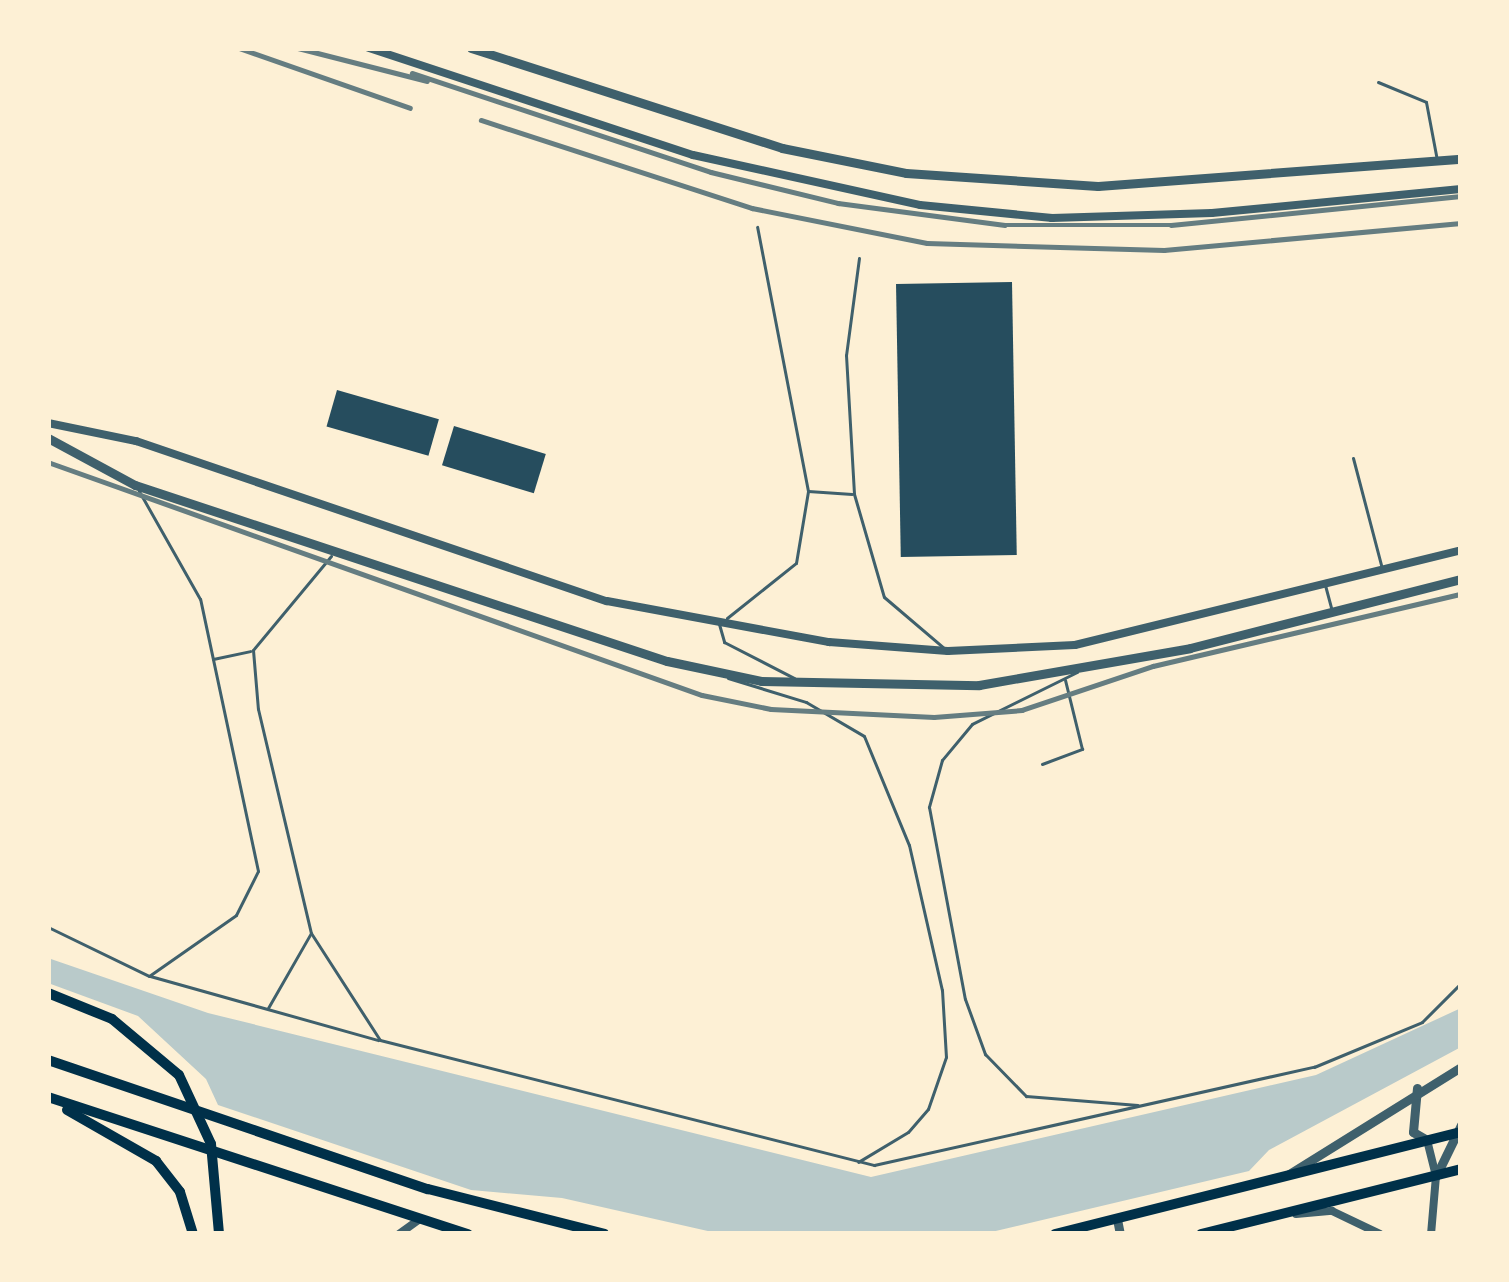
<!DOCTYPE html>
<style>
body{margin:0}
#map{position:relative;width:1509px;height:1282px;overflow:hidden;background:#fdf0d5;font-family:Rubik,sans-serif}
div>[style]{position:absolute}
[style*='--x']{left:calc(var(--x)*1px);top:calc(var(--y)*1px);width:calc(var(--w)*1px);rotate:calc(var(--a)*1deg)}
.green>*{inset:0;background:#b9caca}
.building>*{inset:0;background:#264d5e;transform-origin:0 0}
.service>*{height:3px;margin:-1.5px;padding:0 1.5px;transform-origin:1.5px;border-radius:1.5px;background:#3f606c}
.minor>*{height:8px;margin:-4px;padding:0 4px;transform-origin:4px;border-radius:4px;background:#3f606c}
.tertiary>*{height:9px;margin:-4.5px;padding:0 4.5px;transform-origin:4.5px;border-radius:4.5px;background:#3f606c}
.primary>*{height:10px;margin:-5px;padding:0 5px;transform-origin:5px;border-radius:5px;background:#003049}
.rail>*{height:4.5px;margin:-2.25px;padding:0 2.25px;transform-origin:2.25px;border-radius:2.25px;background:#657d81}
span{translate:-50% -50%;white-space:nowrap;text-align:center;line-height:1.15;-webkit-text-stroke:9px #fdf0d5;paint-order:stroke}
.frame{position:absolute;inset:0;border:51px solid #fdf0d5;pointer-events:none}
</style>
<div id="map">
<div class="green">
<div style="clip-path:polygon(48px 958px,208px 1013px,871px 1177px,1316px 1075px,1461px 1008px,1461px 1047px,1269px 1150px,1249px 1171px,983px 1234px,721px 1234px,562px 1198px,471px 1190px,218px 1105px,206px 1079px,138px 1016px,48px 983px)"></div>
</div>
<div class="building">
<div style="left:1012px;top:282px;width:273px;height:116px;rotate:89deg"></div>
<div style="left:337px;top:390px;width:106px;height:38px;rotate:16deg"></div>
<div style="left:454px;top:426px;width:96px;height:41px;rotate:17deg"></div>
</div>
<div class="service">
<div style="--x:1378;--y:82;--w:52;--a:22.6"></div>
<div style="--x:1426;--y:102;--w:59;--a:79.3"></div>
<div style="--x:859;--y:258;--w:98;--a:97.6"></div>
<div style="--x:846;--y:355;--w:139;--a:86.7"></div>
<div style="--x:854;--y:494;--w:107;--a:73.8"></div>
<div style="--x:884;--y:597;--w:80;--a:40.4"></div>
<div style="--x:1353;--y:458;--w:111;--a:75.3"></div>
<div style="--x:808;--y:491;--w:44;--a:3.9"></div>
<div style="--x:331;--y:556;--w:122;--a:129.7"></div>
<div style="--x:253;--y:650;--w:59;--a:85.2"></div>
<div style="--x:258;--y:709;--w:230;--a:76.7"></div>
<div style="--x:311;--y:933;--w:127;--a:57.2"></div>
<div style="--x:380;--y:1040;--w:510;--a:14.2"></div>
<div style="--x:874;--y:1165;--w:451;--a:-12.6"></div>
<div style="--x:1314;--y:1067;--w:117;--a:-22.6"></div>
<div style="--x:1422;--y:1022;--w:55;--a:-45"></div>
<div style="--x:1325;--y:585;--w:27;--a:75"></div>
<div style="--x:727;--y:618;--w:88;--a:-38.6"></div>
<div style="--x:796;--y:563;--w:73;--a:-80.5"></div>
<div style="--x:808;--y:491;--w:269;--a:-100.9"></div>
<div style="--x:719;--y:624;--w:19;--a:74"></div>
<div style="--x:724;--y:642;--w:79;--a:27.2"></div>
<div style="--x:213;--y:659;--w:38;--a:-12"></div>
<div style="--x:1077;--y:672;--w:117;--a:153.7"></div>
<div style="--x:972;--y:724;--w:47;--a:129.8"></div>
<div style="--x:942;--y:760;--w:49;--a:105.5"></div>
<div style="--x:929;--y:807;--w:195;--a:79.4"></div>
<div style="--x:965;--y:999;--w:59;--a:70"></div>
<div style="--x:985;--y:1054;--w:59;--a:45.7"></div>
<div style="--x:1026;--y:1096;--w:112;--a:4.6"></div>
<div style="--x:728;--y:678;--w:82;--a:17.1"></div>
<div style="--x:806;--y:702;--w:67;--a:30.4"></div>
<div style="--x:864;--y:736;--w:118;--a:67.6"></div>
<div style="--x:909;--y:845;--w:149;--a:77.2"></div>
<div style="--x:942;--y:990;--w:67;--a:86.6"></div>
<div style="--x:946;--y:1057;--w:55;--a:109.1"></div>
<div style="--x:928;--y:1109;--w:30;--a:131"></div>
<div style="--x:908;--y:1132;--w:58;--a:149"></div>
<div style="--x:1042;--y:764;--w:43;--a:-20.6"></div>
<div style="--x:1082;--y:749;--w:71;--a:-103.8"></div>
<div style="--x:48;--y:927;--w:112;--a:25.9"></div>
<div style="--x:149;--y:976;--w:106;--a:-35"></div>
<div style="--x:236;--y:915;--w:49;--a:-63.4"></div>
<div style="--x:258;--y:871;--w:278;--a:-102"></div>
<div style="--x:200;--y:599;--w:124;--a:-119.5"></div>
<div style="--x:150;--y:976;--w:237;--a:15.7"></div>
<div style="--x:268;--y:1008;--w:86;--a:-60.2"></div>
</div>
<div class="minor">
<div style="--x:369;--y:48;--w:341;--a:18.3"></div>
<div style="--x:693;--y:155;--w:232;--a:12.4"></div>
<div style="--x:920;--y:205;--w:133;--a:5.6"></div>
<div style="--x:1052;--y:218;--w:160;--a:-1.8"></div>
<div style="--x:1212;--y:213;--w:250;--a:-5.5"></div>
<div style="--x:48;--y:423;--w:90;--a:11.6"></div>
<div style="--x:136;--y:441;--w:497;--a:18.8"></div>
<div style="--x:607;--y:601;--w:226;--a:10.5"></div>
<div style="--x:829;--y:642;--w:119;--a:4.3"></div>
<div style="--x:948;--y:651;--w:127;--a:-2.7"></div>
<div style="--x:1075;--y:645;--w:398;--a:-13.8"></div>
<div style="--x:1427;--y:1140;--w:37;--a:76"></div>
<div style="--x:1436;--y:1176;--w:58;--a:94.9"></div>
<div style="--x:1296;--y:1214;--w:36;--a:-5"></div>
<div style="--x:1332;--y:1211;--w:53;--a:25.6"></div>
<div style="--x:399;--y:1234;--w:24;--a:-36"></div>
</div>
<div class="tertiary">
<div style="--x:471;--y:48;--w:327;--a:17.8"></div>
<div style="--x:782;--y:148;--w:126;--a:11.4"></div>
<div style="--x:906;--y:173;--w:192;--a:3.9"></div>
<div style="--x:1098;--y:186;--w:364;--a:-4.3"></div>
<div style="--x:48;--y:438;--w:99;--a:28.4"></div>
<div style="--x:135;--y:485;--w:560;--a:18.31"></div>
<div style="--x:667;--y:661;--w:96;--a:12"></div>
<div style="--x:761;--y:681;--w:218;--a:1.1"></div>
<div style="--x:979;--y:685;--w:214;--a:-9.9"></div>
<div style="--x:1190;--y:648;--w:280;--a:-14.3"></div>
<div style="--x:1417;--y:1088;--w:44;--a:95.2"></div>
<div style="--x:1413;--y:1132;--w:16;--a:30"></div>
<div style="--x:1289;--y:1174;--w:203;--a:-31.9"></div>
<div style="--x:1436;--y:1176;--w:57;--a:-63.9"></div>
<div style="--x:1117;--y:1219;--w:15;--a:79"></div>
</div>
<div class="primary">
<div style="--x:48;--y:993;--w:69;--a:22.1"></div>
<div style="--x:112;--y:1019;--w:87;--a:39.9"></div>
<div style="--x:179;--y:1075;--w:76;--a:65.1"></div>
<div style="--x:211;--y:1144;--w:90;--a:84.9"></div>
<div style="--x:48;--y:1060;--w:401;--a:18.8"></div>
<div style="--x:428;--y:1189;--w:182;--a:14.3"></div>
<div style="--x:48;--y:1097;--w:442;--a:18.1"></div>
<div style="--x:67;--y:1110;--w:103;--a:29.8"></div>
<div style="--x:156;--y:1161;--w:39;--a:52"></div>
<div style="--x:180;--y:1192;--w:44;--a:72.8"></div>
<div style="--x:1055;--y:1234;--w:419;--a:-14.1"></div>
<div style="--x:1201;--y:1234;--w:268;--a:-14"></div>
</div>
<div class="rail">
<div style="--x:239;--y:48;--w:181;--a:19.3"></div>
<div style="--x:298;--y:48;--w:133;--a:14.3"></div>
<div style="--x:412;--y:73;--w:315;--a:18.3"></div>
<div style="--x:711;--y:172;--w:131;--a:13.7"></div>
<div style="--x:838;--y:203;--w:168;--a:7.5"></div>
<div style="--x:1005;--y:225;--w:166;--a:0"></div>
<div style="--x:1171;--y:225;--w:291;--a:-5.7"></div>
<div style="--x:481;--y:120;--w:285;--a:18"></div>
<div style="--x:752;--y:208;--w:178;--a:11.3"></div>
<div style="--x:927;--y:243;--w:237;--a:1.7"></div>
<div style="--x:1164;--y:250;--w:298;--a:-5.2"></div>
<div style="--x:48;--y:462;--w:694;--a:19.61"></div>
<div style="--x:702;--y:695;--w:70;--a:11.5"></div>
<div style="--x:771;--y:709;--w:163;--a:2.8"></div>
<div style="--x:934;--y:717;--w:88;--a:-4.5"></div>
<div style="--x:1022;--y:710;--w:138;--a:-18.6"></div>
<div style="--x:1153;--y:666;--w:316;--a:-13.2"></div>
</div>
<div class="frame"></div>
</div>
